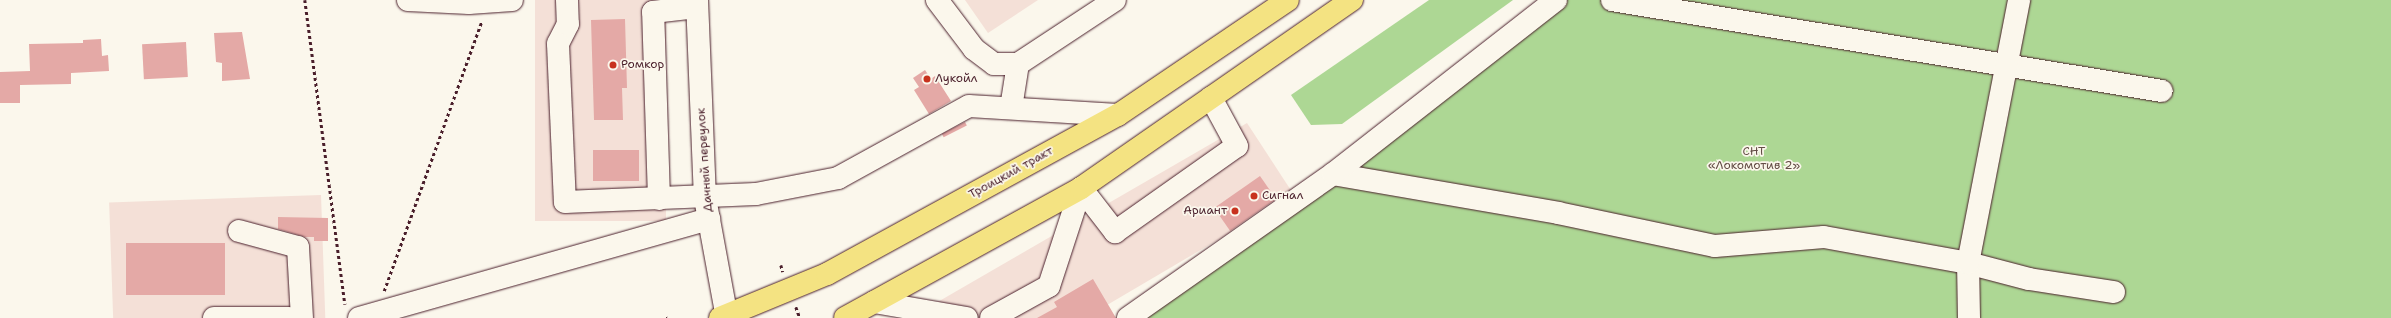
<!DOCTYPE html>
<meta charset="utf-8">
<style>
body{margin:0}
#map{position:relative;width:2391px;height:318px;overflow:hidden;background:#fbf7ec;font-family:"Shantell Sans",sans-serif}
div>[style]{position:absolute}
[style*='--x']{left:calc(var(--x)*1px);top:calc(var(--y)*1px);width:calc(var(--w)*1px);rotate:calc(var(--a)*1deg)}
.built>*{inset:0;background:#f4e0d7;transform-origin:0 0}
.green>*{inset:0;background:#add794}
.building>*{inset:0;background:#e4a9a6;transform-origin:0 0}
.path>*{height:2.5px;margin-top:-1.25px;transform-origin:0;background:repeating-linear-gradient(90deg,#4a1f2b 0 3px,transparent 0 6px)}
.roads{filter:drop-shadow(0 0 1px #4a1f2b) drop-shadow(0 0 1px #4a1f2b)}
.minor>*{height:22px;margin:-11px;padding:0 11px;transform-origin:11px;border-radius:11px;background:#fbf7ec}
.major>*{height:22px;margin:-11px;padding:0 11px;transform-origin:11px;border-radius:11px;background:#f4e382}
.dots>*{width:11px;height:11px;translate:-50% -50%;box-sizing:border-box;border:2px solid #fbf7ec;border-radius:50%}
span{translate:-50% -50%;white-space:nowrap;text-align:center;line-height:1.15;-webkit-text-stroke:3.5px #fbf7ec;paint-order:stroke}
.poi-label{font-size:12px;color:#4a1f2b}
.left{translate:0 -50%;text-align:left}
.right{translate:-100% -50%;text-align:right}
.park-label{font-size:12px;color:#634d45}
.street-label{font-size:12px;color:#4a1f2b}
</style>
<div id="map">
<div class="built">
<div style="left:535px;top:0;width:131px;height:221px"></div>
<div style="clip-path:polygon(965px 0,1038px 0,988px 33px)"></div>
<div style="clip-path:polygon(1247px 123px,1294px 195px,1085px 318px,910px 318px)"></div>
<div style="left:321px;top:195px;width:123px;height:212px;rotate:88deg"></div>
</div>
<div class="green">
<div style="clip-path:polygon(1429px 0,1513px 0,1342px 124px,1311px 125px,1291px 95px)"></div>
<div style="clip-path:polygon(1552px 0,2391px 0,2391px 318px,1116px 318px,1295px 195px)"></div>
</div>
<div class="building">
<div style="clip-path:polygon(625px 19px,627px 88px,622px 88px,623px 120px,594px 120px,591px 20px)"></div>
<div style="clip-path:polygon(242px 32px,250px 79px,222px 81px,222px 63px,216px 62px,214px 33px)"></div>
<div style="clip-path:polygon(101px 39px,102px 56px,108px 55px,109px 71px,71px 73px,71px 84px,20px 85px,20px 103px,0 103px,0 72px,30px 71px,29px 44px,83px 43px,83px 40px)"></div>
<div style="left:186px;top:42px;width:35px;height:44px;rotate:87deg"></div>
<div style="clip-path:polygon(925px 70px,931px 79px,935px 76px,951px 101px,929px 114px,914px 90px,919px 87px,913px 78px)"></div>
<div style="left:965px;top:122px;width:4px;height:26px;rotate:63deg"></div>
<div style="left:639px;top:150px;width:31px;height:46px;rotate:90deg"></div>
<div style="left:1260px;top:176px;width:28px;height:56px;rotate:55deg"></div>
<div style="clip-path:polygon(278px 217px,328px 218px,328px 241px,314px 241px,314px 237px,305px 237px,278px 229px)"></div>
<div style="left:126px;top:243px;width:99px;height:52px"></div>
<div style="clip-path:polygon(1093px 279px,1116px 318px,1037px 318px,1057px 307px,1054px 302px)"></div>
</div>
<div class="path">
<div style="--x:305;--y:0;--w:307;--a:82.5"></div>
<div style="--x:781;--y:265;--w:7;--a:74"></div>
<div style="--x:384;--y:291;--w:287;--a:-70.1"></div>
<div style="--x:796;--y:307;--w:12;--a:70"></div>
<div style="--x:666;--y:317;--w:1;--a:45"></div>
</div>
<div class="roads">
<div class="minor">
<div style="--x:408;--y:0;--w:61;--a:2.8"></div>
<div style="--x:469;--y:3;--w:43;--a:-4"></div>
<div style="--x:567;--y:0;--w:24;--a:88"></div>
<div style="--x:568;--y:24;--w:22;--a:117"></div>
<div style="--x:558;--y:44;--w:158;--a:87.5"></div>
<div style="--x:565;--y:202;--w:191;--a:-2.4"></div>
<div style="--x:756;--y:194;--w:84;--a:-11"></div>
<div style="--x:838;--y:178;--w:149;--a:-28.8"></div>
<div style="--x:969;--y:106;--w:149;--a:3.5"></div>
<div style="--x:697;--y:0;--w:198;--a:87.7"></div>
<div style="--x:705;--y:198;--w:122;--a:79.6"></div>
<div style="--x:937;--y:0;--w:61;--a:52.9"></div>
<div style="--x:974;--y:49;--w:25;--a:37"></div>
<div style="--x:994;--y:64;--w:24;--a:0"></div>
<div style="--x:1612;--y:0;--w:557;--a:9.39"></div>
<div style="--x:1011;--y:108;--w:45;--a:-81"></div>
<div style="--x:1018;--y:64;--w:116;--a:-33.4"></div>
<div style="--x:1333;--y:174;--w:228;--a:9.8"></div>
<div style="--x:1558;--y:213;--w:160;--a:11.9"></div>
<div style="--x:1715;--y:246;--w:109;--a:-4.7"></div>
<div style="--x:1824;--y:237;--w:146;--a:10.2"></div>
<div style="--x:1968;--y:263;--w:63;--a:14.7"></div>
<div style="--x:2029;--y:279;--w:86;--a:8.7"></div>
<div style="--x:1081;--y:188;--w:56;--a:52.3"></div>
<div style="--x:1115;--y:232;--w:149;--a:-35.2"></div>
<div style="--x:1237;--y:146;--w:55;--a:-118.4"></div>
<div style="--x:659;--y:199;--w:187;--a:-91.8"></div>
<div style="--x:653;--y:12;--w:44;--a:-6.5"></div>
<div style="--x:239;--y:231;--w:61;--a:15.2"></div>
<div style="--x:298;--y:247;--w:71;--a:86.8"></div>
<div style="--x:874;--y:302;--w:94;--a:9.8"></div>
<div style="--x:214;--y:318;--w:75;--a:0"></div>
<div style="--x:359;--y:318;--w:364;--a:-15.8"></div>
<div style="--x:991;--y:318;--w:66;--a:-28.9"></div>
<div style="--x:1049;--y:286;--w:103;--a:-71.9"></div>
<div style="--x:1128;--y:318;--w:251;--a:-35.1"></div>
<div style="--x:1333;--y:174;--w:283;--a:-38"></div>
<div style="--x:1969;--y:318;--w:55;--a:-91"></div>
<div style="--x:1968;--y:263;--w:268;--a:-79"></div>
</div>
<div class="major">
<div style="--x:720;--y:318;--w:116;--a:-22.4"></div>
<div style="--x:827;--y:274;--w:332;--a:-28.7"></div>
<div style="--x:1118;--y:115;--w:205;--a:-34.1"></div>
<div style="--x:845;--y:318;--w:269;--a:-28.8"></div>
<div style="--x:1081;--y:188;--w:330;--a:-34.8"></div>
</div>
</div>
<div class="dots">
<div style="left:613px;top:65px;background:#c8321e"></div>
<div style="left:927px;top:79px;background:#c8321e"></div>
<div style="left:1254px;top:196px;background:#c8321e"></div>
<div style="left:1235px;top:211px;background:#c8321e"></div>
</div>
<div class="poi-label">
<span class="left" style="left:621px;top:65px">Ромкор</span>
<span class="left" style="left:935px;top:79px">Лукойл</span>
<span class="left" style="left:1262px;top:196px">Сигнал</span>
<span class="right" style="left:1227px;top:211px">Ариант</span>
</div>
<div class="park-label">
<span style="left:1754px;top:159px">СНТ<br>«Локомотив 2»</span>
</div>
<div class="street-label">
<span style="left:705px;top:160px;rotate:-94deg">Дачный переулок</span>
<span style="left:1011px;top:173px;rotate:-29deg">Троицкий тракт</span>
</div>
</div>
